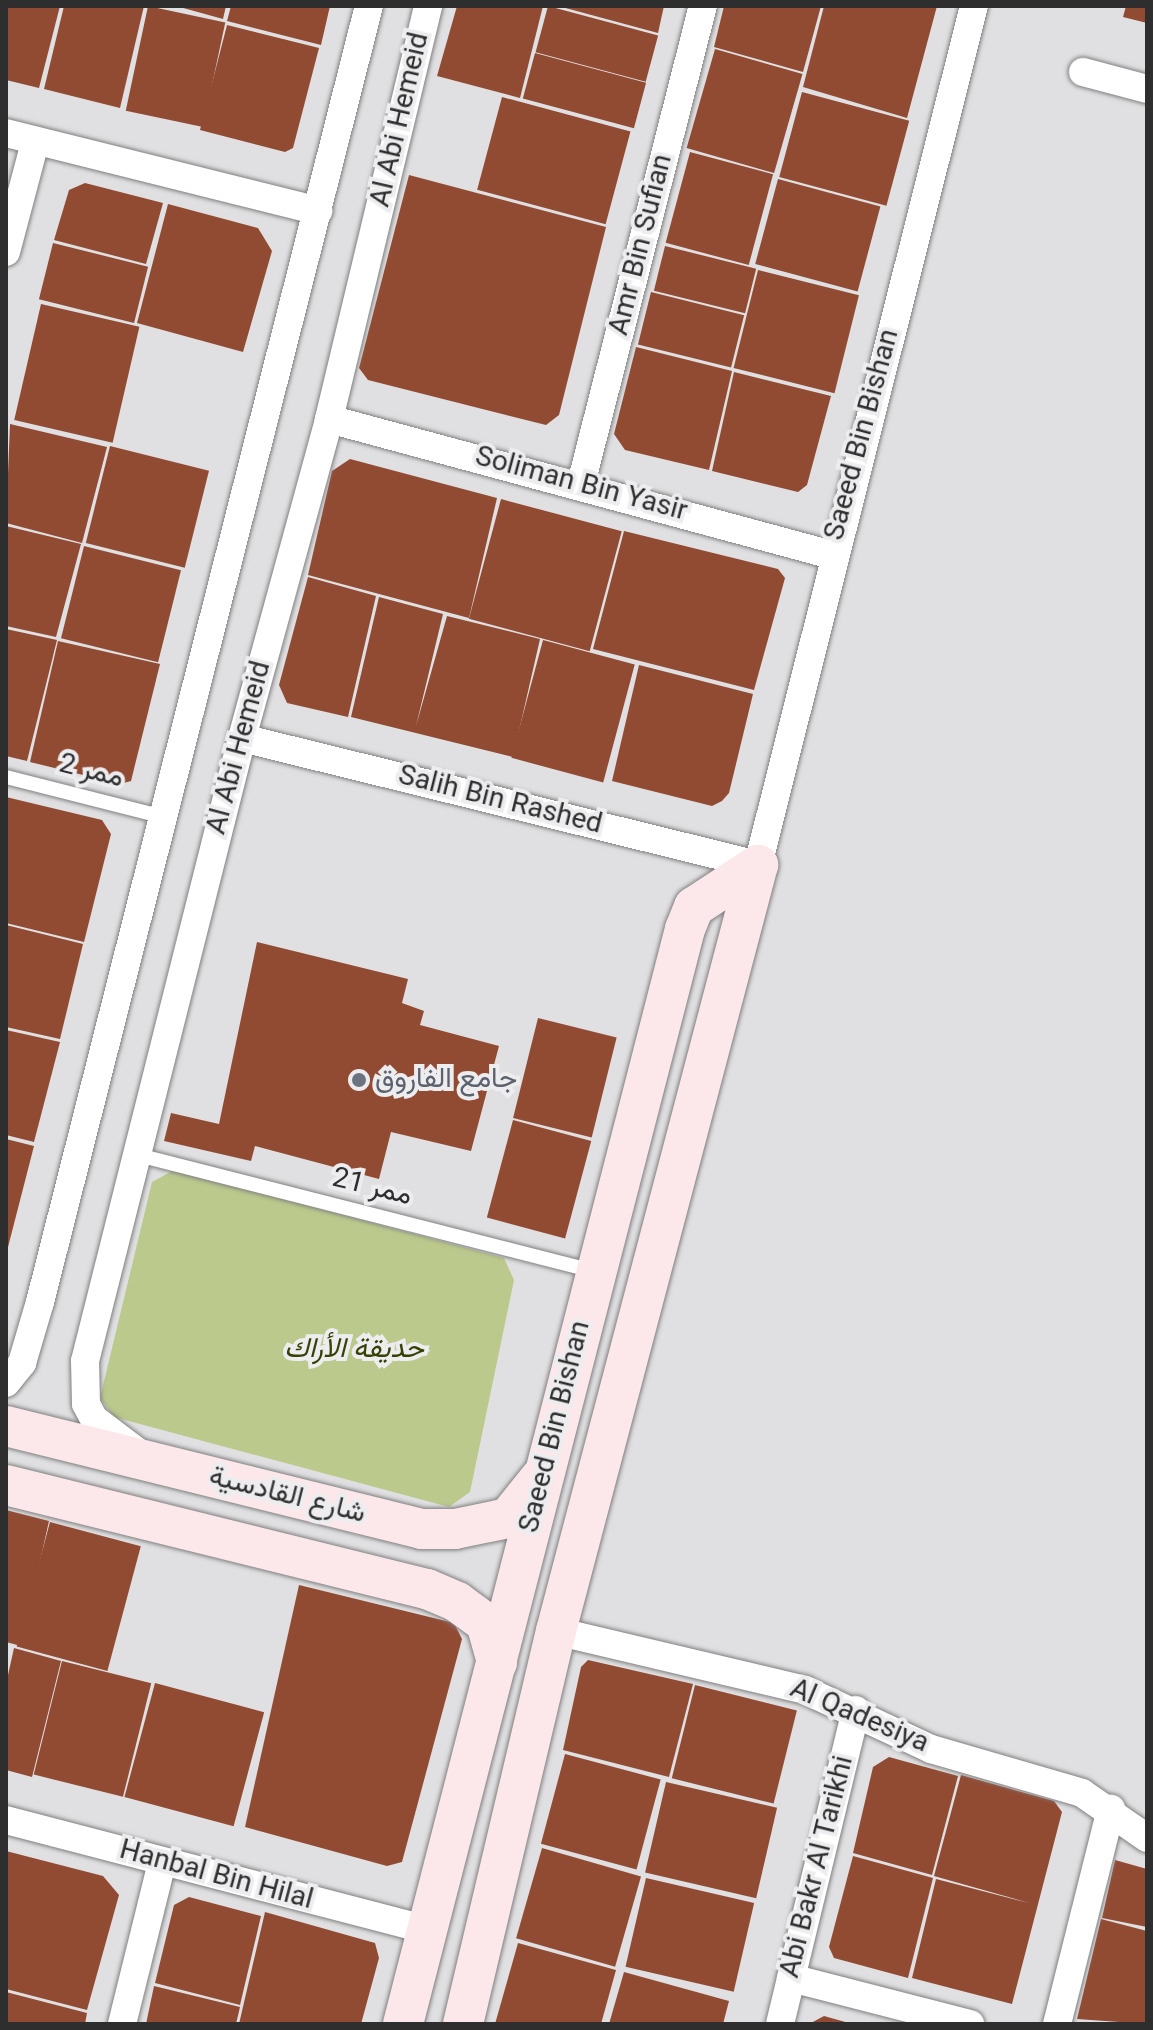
<!DOCTYPE html>
<meta charset="utf-8">
<style>
body{margin:0}
#map{position:relative;width:1153px;height:2030px;overflow:hidden;background:#e0e0e2;font-family:Georgia,Vazirmatn,serif}
div>[style]{position:absolute}
[style*='--x']{left:calc(var(--x)*1px);top:calc(var(--y)*1px);width:calc(var(--w)*1px);rotate:calc(var(--a)*1deg)}
.green>*{inset:0;background:#bbc98c}
.building>*{inset:0;background:#924b33;transform-origin:0 0}
.roads{filter:drop-shadow(0 0 2px #808081) drop-shadow(0 0 2px #808081)}
.lane>*{height:14px;margin:-7px;padding:0 7px;transform-origin:7px;border-radius:7px;background:#fff}
.street>*{height:28px;margin:-14px;padding:0 14px;transform-origin:14px;border-radius:14px;background:#fff}
.secondary>*{height:40px;margin:-20px;padding:0 20px;transform-origin:20px;border-radius:20px;background:#fce8eb}
.dots>*{width:22px;height:22px;translate:-50% -50%;box-sizing:border-box;border:4px solid #ededef;border-radius:50%}
span{translate:-50% -50%;white-space:nowrap;text-align:center;line-height:1.15;-webkit-text-stroke:8px #ededef;paint-order:stroke}
.street-label{font-size:28px;color:#2e2e2f}
.worship-label{font-size:28px;color:#5b616d}
.left{translate:0 -50%;text-align:left}
.park-label{font-size:28px;color:#374104;font-style:italic}
.frame{position:absolute;inset:0;border:8px solid #2e2e2f;pointer-events:none}
</style>
<div id="map">
<div class="green">
<div style="clip-path:polygon(174px 1170px,504px 1258px,514px 1280px,470px 1492px,449px 1507px,114px 1417px,100px 1398px,152px 1182px)"></div>
</div>
<div class="building">
<div style="clip-path:polygon(6px 6px,60px 6px,39px 88px,6px 80px)"></div>
<div style="clip-path:polygon(64px 6px,144px 6px,120px 108px,44px 89px)"></div>
<div style="left:148px;top:6px;width:79px;height:107px;rotate:12deg"></div>
<div style="clip-path:polygon(176px 6px,226px 6px,223px 19px)"></div>
<div style="clip-path:polygon(231px 6px,330px 6px,321px 45px,227px 21px)"></div>
<div style="clip-path:polygon(457px 6px,543px 6px,520px 98px,437px 76px)"></div>
<div style="left:548px;top:6px;width:114px;height:48px;rotate:15deg"></div>
<div style="clip-path:polygon(558px 6px,664px 6px,658px 33px)"></div>
<div style="clip-path:polygon(724px 6px,821px 6px,803px 72px,714px 47px)"></div>
<div style="clip-path:polygon(824px 6px,937px 6px,907px 118px,803px 87px)"></div>
<div style="clip-path:polygon(1126px 6px,1147px 6px,1147px 23px,1123px 17px)"></div>
<div style="clip-path:polygon(227px 25px,319px 48px,293px 148px,285px 152px,200px 130px)"></div>
<div style="left:715px;top:49px;width:91px;height:103px;rotate:16deg"></div>
<div style="left:535px;top:53px;width:115px;height:47px;rotate:15deg"></div>
<div style="left:802px;top:92px;width:111px;height:88px;rotate:15deg"></div>
<div style="left:502px;top:97px;width:133px;height:96px;rotate:15deg"></div>
<div style="left:690px;top:152px;width:86px;height:94px;rotate:15deg"></div>
<div style="clip-path:polygon(409px 175px,606px 227px,559px 415px,546px 425px,368px 380px,359px 368px)"></div>
<div style="left:778px;top:179px;width:106px;height:88px;rotate:15deg"></div>
<div style="clip-path:polygon(85px 183px,163px 203px,146px 264px,54px 240px,69px 190px)"></div>
<div style="clip-path:polygon(168px 204px,258px 228px,272px 251px,243px 352px,137px 323px)"></div>
<div style="left:53px;top:243px;width:98px;height:58px;rotate:14deg"></div>
<div style="left:665px;top:246px;width:94px;height:46px;rotate:14deg"></div>
<div style="left:758px;top:270px;width:104px;height:101px;rotate:14deg"></div>
<div style="left:651px;top:292px;width:96px;height:54px;rotate:14deg"></div>
<div style="left:41px;top:304px;width:101px;height:119px;rotate:13deg"></div>
<div style="clip-path:polygon(636px 347px,732px 371px,709px 470px,625px 450px,614px 434px)"></div>
<div style="clip-path:polygon(734px 372px,831px 396px,807px 485px,798px 492px,712px 471px)"></div>
<div style="clip-path:polygon(10px 424px,107px 447px,82px 543px,6px 523px)"></div>
<div style="left:110px;top:446px;width:102px;height:100px;rotate:14deg"></div>
<div style="clip-path:polygon(350px 459px,497px 498px,469px 618px,308px 575px,332px 471px)"></div>
<div style="left:501px;top:499px;width:125px;height:124px;rotate:15deg"></div>
<div style="clip-path:polygon(6px 526px,81px 544px,56px 637px,6px 626px)"></div>
<div style="clip-path:polygon(624px 531px,778px 569px,785px 578px,754px 690px,593px 649px)"></div>
<div style="left:84px;top:546px;width:100px;height:95px;rotate:14deg"></div>
<div style="clip-path:polygon(308px 577px,376px 596px,348px 717px,287px 703px,279px 685px)"></div>
<div style="clip-path:polygon(379px 597px,443px 614px,416px 726px,447px 616px,540px 639px,513px 757px,351px 717px)"></div>
<div style="clip-path:polygon(6px 629px,57px 640px,27px 761px,6px 756px)"></div>
<div style="left:543px;top:640px;width:95px;height:122px;rotate:15deg"></div>
<div style="clip-path:polygon(58px 641px,160px 664px,131px 781px,120px 784px,30px 762px)"></div>
<div style="clip-path:polygon(639px 665px,753px 694px,729px 793px,722px 801px,712px 806px,612px 781px)"></div>
<div style="clip-path:polygon(6px 797px,102px 820px,111px 834px,84px 942px,6px 923px)"></div>
<div style="clip-path:polygon(6px 925px,83px 944px,60px 1039px,6px 1027px)"></div>
<div style="clip-path:polygon(257px 942px,408px 979px,402px 1003px,424px 1011px,420px 1025px,499px 1046px,471px 1151px,391px 1132px,379px 1179px,255px 1146px,251px 1161px,164px 1141px,171px 1113px,219px 1124px)"></div>
<div style="left:538px;top:1018px;width:81px;height:103px;rotate:14deg"></div>
<div style="clip-path:polygon(6px 1030px,60px 1042px,34px 1142px,6px 1135px)"></div>
<div style="left:513px;top:1120px;width:81px;height:101px;rotate:15deg"></div>
<div style="clip-path:polygon(6px 1139px,34px 1146px,7px 1251px,6px 1251px)"></div>
<div style="clip-path:polygon(6px 1510px,49px 1521px,21px 1646px,6px 1642px)"></div>
<div style="left:50px;top:1522px;width:94px;height:129px;rotate:15deg"></div>
<div style="clip-path:polygon(299px 1585px,454px 1623px,462px 1639px,402px 1862px,387px 1866px,245px 1827px)"></div>
<div style="clip-path:polygon(14px 1648px,61px 1661px,32px 1777px,6px 1770px,6px 1684px)"></div>
<div style="clip-path:polygon(588px 1660px,693px 1684px,669px 1777px,563px 1750px,581px 1667px)"></div>
<div style="left:62px;top:1661px;width:92px;height:117px;rotate:14deg"></div>
<div style="left:155px;top:1683px;width:113px;height:118px;rotate:15deg"></div>
<div style="left:695px;top:1685px;width:105px;height:96px;rotate:14deg"></div>
<div style="left:565px;top:1754px;width:99px;height:93px;rotate:15deg"></div>
<div style="clip-path:polygon(889px 1757px,958px 1776px,932px 1875px,853px 1853px,873px 1767px)"></div>
<div style="clip-path:polygon(961px 1775px,1054px 1801px,1062px 1812px,1012px 2004px,912px 1978px,936px 1879px,1029px 1903px,934px 1876px)"></div>
<div style="left:666px;top:1782px;width:114px;height:93px;rotate:13deg"></div>
<div style="left:542px;top:1848px;width:103px;height:94px;rotate:16deg"></div>
<div style="clip-path:polygon(6px 1851px,103px 1876px,119px 1895px,87px 2010px,6px 1989px)"></div>
<div style="clip-path:polygon(853px 1856px,933px 1878px,908px 1978px,834px 1958px,829px 1947px)"></div>
<div style="clip-path:polygon(1115px 1860px,1147px 1869px,1147px 1927px,1102px 1918px)"></div>
<div style="left:646px;top:1878px;width:111px;height:91px;rotate:13deg"></div>
<div style="clip-path:polygon(189px 1897px,261px 1916px,240px 2005px,155px 1983px,174px 1905px)"></div>
<div style="clip-path:polygon(265px 1912px,375px 1943px,379px 1958px,361px 2024px,239px 2024px)"></div>
<div style="clip-path:polygon(1101px 1919px,1147px 1931px,1147px 2024px,1077px 2019px)"></div>
<div style="clip-path:polygon(518px 1943px,616px 1970px,601px 2024px,495px 2024px)"></div>
<div style="clip-path:polygon(624px 1972px,729px 2001px,723px 2024px,609px 2024px)"></div>
<div style="clip-path:polygon(154px 1986px,240px 2007px,236px 2024px,146px 2024px)"></div>
<div style="clip-path:polygon(6px 1992px,87px 2013px,85px 2024px,6px 2024px)"></div>
<div style="clip-path:polygon(824px 2016px,849px 2023px,849px 2024px,809px 2024px)"></div>
</div>
<div class="roads">
<div class="lane">
<div style="--x:6;--y:777;--w:163;--a:14.2"></div>
<div style="--x:138;--y:1155;--w:470;--a:14.3"></div>
</div>
<div class="street">
<div style="--x:1083;--y:72;--w:66;--a:14.9"></div>
<div style="--x:6;--y:133;--w:322;--a:14"></div>
<div style="--x:6;--y:252;--w:114;--a:-75.2"></div>
<div style="--x:329;--y:419;--w:521;--a:15.13"></div>
<div style="--x:581;--y:484;--w:493;--a:-75.7"></div>
<div style="--x:242;--y:738;--w:531;--a:13.83"></div>
<div style="--x:758;--y:865;--w:886;--a:-75.89"></div>
<div style="--x:6;--y:1383;--w:26;--a:-51"></div>
<div style="--x:22;--y:1363;--w:64;--a:-73.6"></div>
<div style="--x:40;--y:1302;--w:1337;--a:-75.76"></div>
<div style="--x:139;--y:1453;--w:56;--a:-142.9"></div>
<div style="--x:94;--y:1419;--w:17;--a:-118"></div>
<div style="--x:86;--y:1404;--w:43;--a:-91.3"></div>
<div style="--x:85;--y:1361;--w:642;--a:-75.86"></div>
<div style="--x:242;--y:738;--w:331;--a:-74.7"></div>
<div style="--x:329;--y:419;--w:425;--a:-76.5"></div>
<div style="--x:556;--y:1631;--w:256;--a:13.3"></div>
<div style="--x:805;--y:1690;--w:139;--a:25.1"></div>
<div style="--x:931;--y:1749;--w:157;--a:16.2"></div>
<div style="--x:1082;--y:1793;--w:79;--a:34.7"></div>
<div style="--x:6;--y:1820;--w:435;--a:14.6"></div>
<div style="--x:791;--y:1978;--w:185;--a:14.4"></div>
<div style="--x:122;--y:2024;--w:167;--a:-76.1"></div>
<div style="--x:780;--y:2024;--w:323;--a:-76.4"></div>
<div style="--x:1057;--y:2024;--w:222;--a:-75.9"></div>
</div>
<div class="secondary">
<div style="--x:6;--y:1426;--w:429;--a:13.9"></div>
<div style="--x:422;--y:1529;--w:33;--a:0"></div>
<div style="--x:455;--y:1529;--w:54;--a:-11.7"></div>
<div style="--x:508;--y:1518;--w:51;--a:-51.3"></div>
<div style="--x:6;--y:1485;--w:434;--a:13.9"></div>
<div style="--x:427;--y:1589;--w:33;--a:23"></div>
<div style="--x:457;--y:1602;--w:36;--a:36"></div>
<div style="--x:486;--y:1623;--w:41;--a:74.2"></div>
<div style="--x:403;--y:2024;--w:1131;--a:-75.56"></div>
<div style="--x:685;--y:929;--w:24;--a:-68"></div>
<div style="--x:694;--y:907;--w:77;--a:-33.3"></div>
<div style="--x:463;--y:2024;--w:404;--a:-76.7"></div>
<div style="--x:556;--y:1631;--w:792;--a:-75.23"></div>
</div>
</div>
<div class="dots">
<div style="left:359px;top:1080px;background:#6b7280"></div>
</div>
<div class="street-label">
<span style="left:401px;top:120px;rotate:-77deg">Al Abi Hemeid</span>
<span style="left:642px;top:245px;rotate:-76deg">Amr Bin Sufian</span>
<span style="left:863px;top:435px;rotate:-75deg">Saeed Bin Bishan</span>
<span style="left:581px;top:485px;rotate:15deg">Soliman Bin Yasir</span>
<span style="left:240px;top:748px;rotate:-75deg">Al Abi Hemeid</span>
<span style="left:91px;top:772px;rotate:14deg">ممر 2</span>
<span style="left:500px;top:801px;rotate:14deg">Salih Bin Rashed</span>
<span style="left:372px;top:1188px;rotate:14deg">ممر 21</span>
<span style="left:556px;top:1427px;rotate:-76deg">Saeed Bin Bishan</span>
<span style="left:287px;top:1496px;rotate:14deg">شارع القادسية</span>
<span style="left:859px;top:1717px;rotate:23deg">Al Qadesiya</span>
<span style="left:818px;top:1867px;rotate:-76deg">Abi Bakr Al Tarikhi</span>
<span style="left:216px;top:1876px;rotate:15deg">Hanbal Bin Hilal</span>
</div>
<div class="worship-label">
<span class="left" style="left:375px;top:1080px">جامع الفاروق</span>
</div>
<div class="park-label">
<span style="left:354px;top:1350px">حديقة الأراك</span>
</div>
<div class="frame"></div>
</div>
